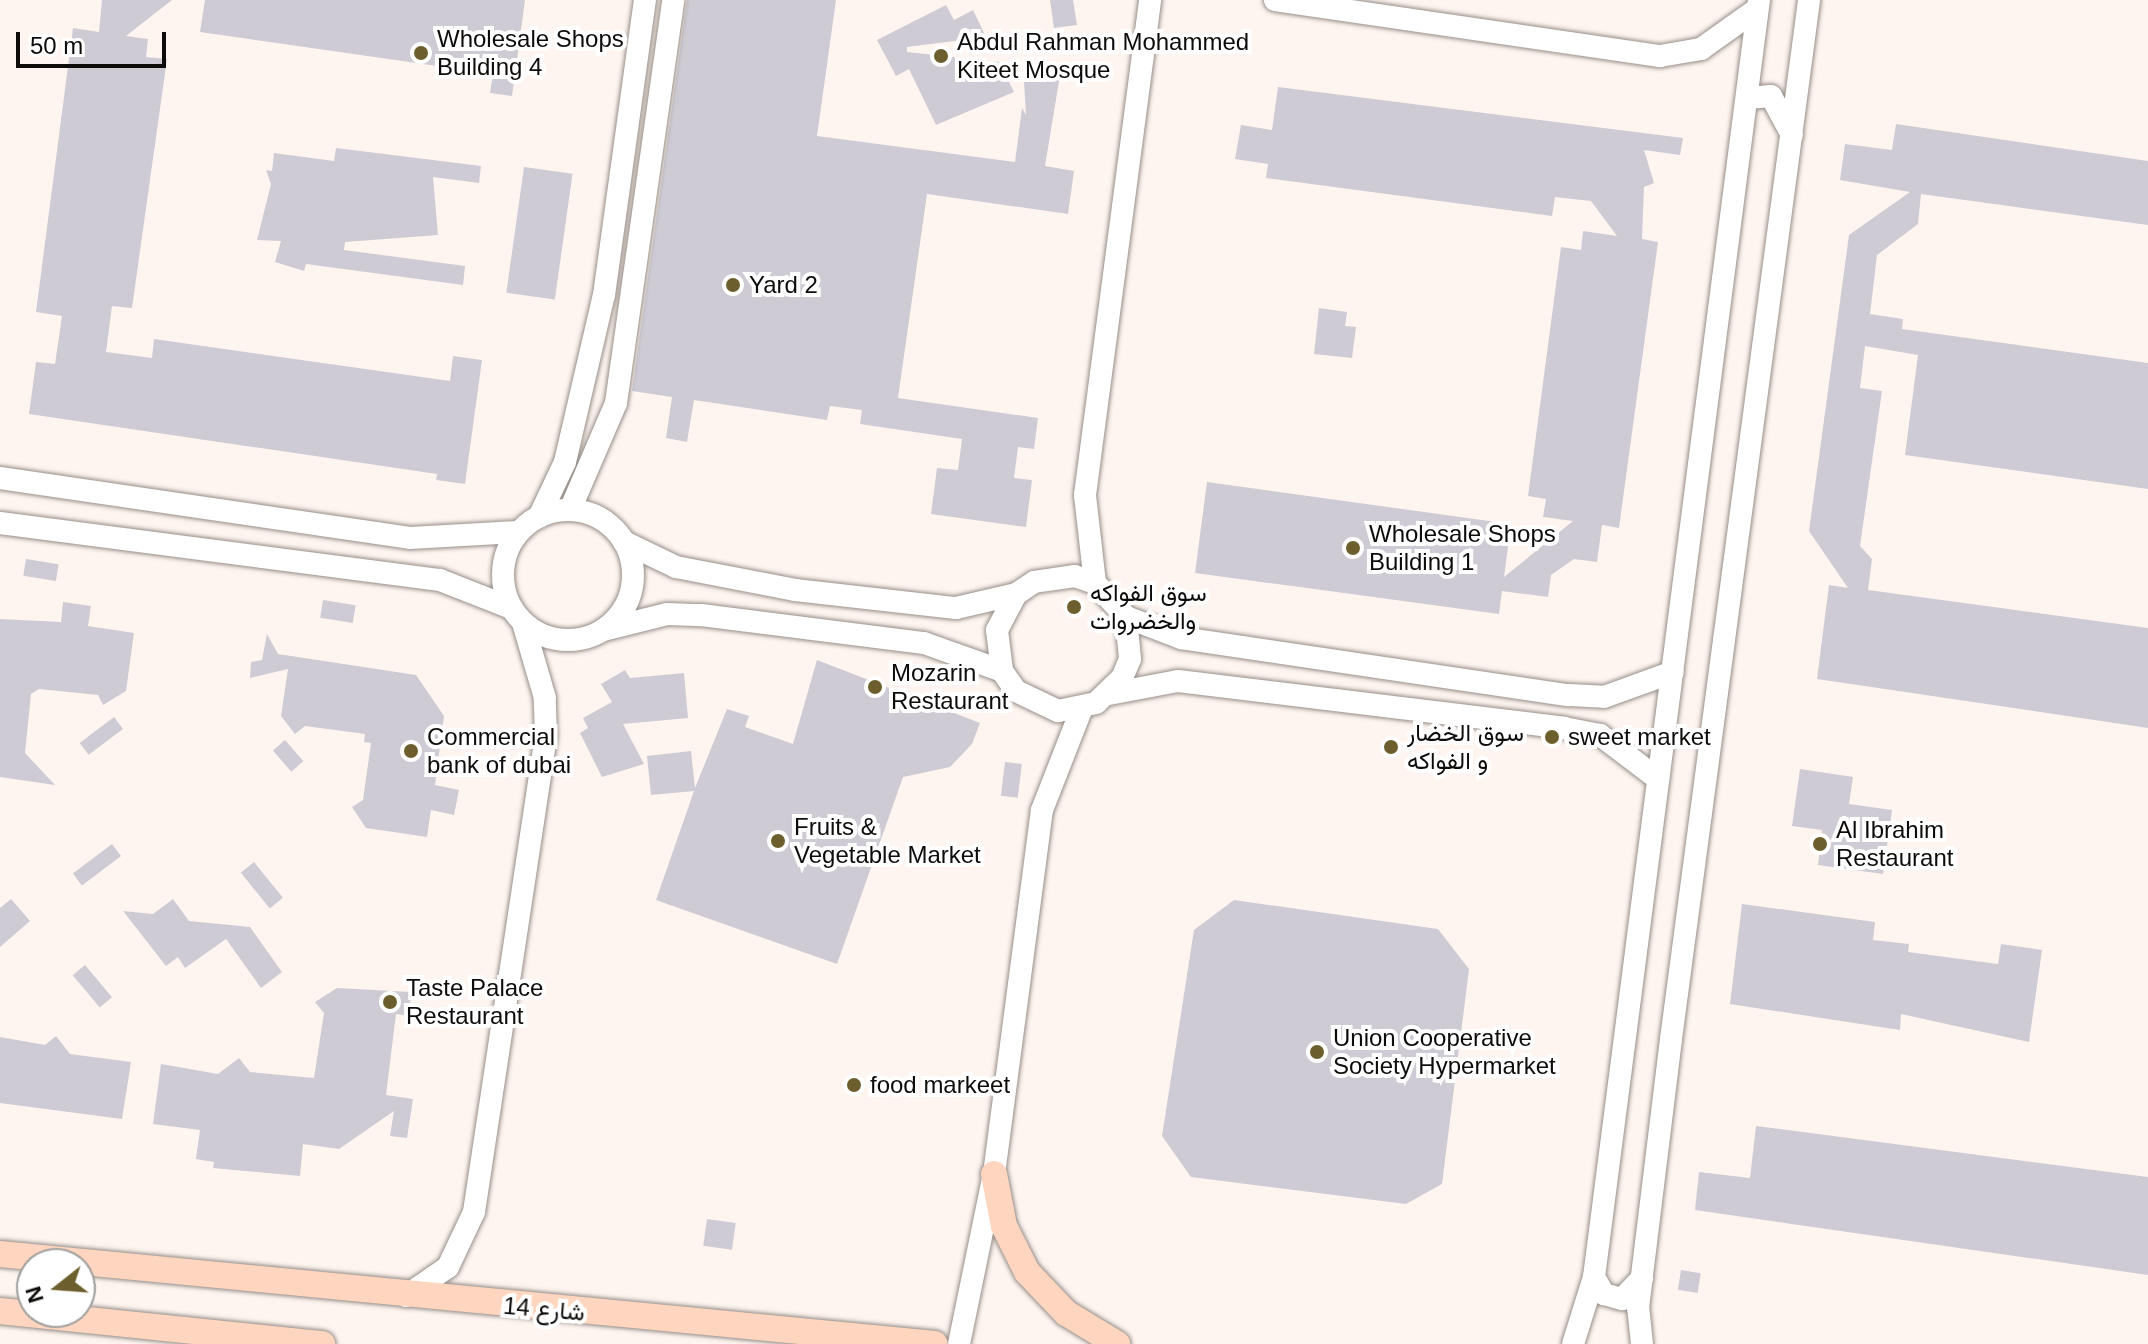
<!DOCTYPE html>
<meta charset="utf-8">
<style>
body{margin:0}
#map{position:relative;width:2148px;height:1344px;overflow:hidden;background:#fef5f0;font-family:Helvetica,Vazirmatn,sans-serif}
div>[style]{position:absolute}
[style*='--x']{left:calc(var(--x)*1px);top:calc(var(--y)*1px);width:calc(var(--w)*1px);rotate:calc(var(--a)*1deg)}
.building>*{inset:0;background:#cecbd4;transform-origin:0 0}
.roads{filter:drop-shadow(0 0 2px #968e89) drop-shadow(0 0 2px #968e89)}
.minor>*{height:22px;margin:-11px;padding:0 11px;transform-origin:11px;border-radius:11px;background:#fff}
.minor>.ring{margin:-11px;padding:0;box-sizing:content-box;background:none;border:22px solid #fff;border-radius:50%}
.major>*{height:26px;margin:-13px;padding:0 13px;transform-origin:13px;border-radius:13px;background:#fed6bf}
.dots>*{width:22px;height:22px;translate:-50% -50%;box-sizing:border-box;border:4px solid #fff;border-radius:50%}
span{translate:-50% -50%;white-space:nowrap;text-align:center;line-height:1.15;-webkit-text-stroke:8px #fff;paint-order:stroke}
.poi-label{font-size:24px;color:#0e0c0a}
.left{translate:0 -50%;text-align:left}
.street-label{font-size:24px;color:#0e0c0a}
.north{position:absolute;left:16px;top:1248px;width:80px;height:80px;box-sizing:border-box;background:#fff;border:2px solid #9f9e9d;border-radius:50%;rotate:253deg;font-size:22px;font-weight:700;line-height:32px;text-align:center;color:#0e0c0a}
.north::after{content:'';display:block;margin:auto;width:28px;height:36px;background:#6d5f2d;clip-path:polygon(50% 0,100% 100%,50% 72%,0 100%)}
.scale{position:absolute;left:16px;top:32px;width:150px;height:36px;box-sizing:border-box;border:4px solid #0e0c0a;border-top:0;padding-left:10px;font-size:24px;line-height:28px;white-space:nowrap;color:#0e0c0a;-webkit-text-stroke:6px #fff;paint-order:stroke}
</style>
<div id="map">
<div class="building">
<div style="clip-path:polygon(102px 0,172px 0,126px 36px,148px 39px,146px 57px,167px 59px,132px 308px,112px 306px,106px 352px,152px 358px,154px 339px,450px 381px,453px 356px,482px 360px,465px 484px,436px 480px,437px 474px,29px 414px,36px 362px,55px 364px,62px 316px,36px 312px,73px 28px,99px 32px)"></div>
<div style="clip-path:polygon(205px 0,525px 0,512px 96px,490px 93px,493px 74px,200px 32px)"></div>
<div style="clip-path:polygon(687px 0,836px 0,817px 136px,1015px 162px,1022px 108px,1026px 115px,1023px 65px,1061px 69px,1045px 166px,1074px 171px,1068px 214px,927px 194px,898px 398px,1038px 418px,1034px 449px,1018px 447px,1014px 478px,1032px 480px,1026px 527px,931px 514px,937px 468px,958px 470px,962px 439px,860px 424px,862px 410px,830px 406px,827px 420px,694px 400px,687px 442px,666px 438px,672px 397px,632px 391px)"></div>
<div style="clip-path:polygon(1050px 0,1073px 0,1077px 25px,1054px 28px)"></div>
<div style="clip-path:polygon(946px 5px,954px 20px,973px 10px,986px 37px,907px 47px,907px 52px,999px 62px,1014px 92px,936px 125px,909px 69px,896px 76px,877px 40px)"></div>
<div style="clip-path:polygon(1278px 87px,1683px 138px,1680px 155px,1644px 150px,1654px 183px,1644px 187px,1642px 239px,1658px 242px,1619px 528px,1602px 525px,1597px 562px,1574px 559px,1551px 575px,1548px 597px,1502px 591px,1499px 614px,1195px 573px,1207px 482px,1511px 524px,1504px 577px,1573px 521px,1543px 517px,1546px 499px,1528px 496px,1561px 247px,1581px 250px,1583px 231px,1617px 236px,1591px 201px,1555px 197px,1552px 216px,1266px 178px,1268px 164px,1235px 159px,1241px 125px,1272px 130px)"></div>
<div style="clip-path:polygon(1896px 124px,2148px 161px,2148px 225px,1921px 194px,1918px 224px,1877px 255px,1870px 314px,1903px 319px,1902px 329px,2148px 363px,2148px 489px,1905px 455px,1918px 355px,1865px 346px,1860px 388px,1882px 391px,1860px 546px,1872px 559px,1868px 590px,2148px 628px,2148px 728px,1817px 679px,1829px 585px,1848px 588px,1809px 531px,1849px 235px,1910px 192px,1840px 180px,1845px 144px,1892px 150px)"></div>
<div style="clip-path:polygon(336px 148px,481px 166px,479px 183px,433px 177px,438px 235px,345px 242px,344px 250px,465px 266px,463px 285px,306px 264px,304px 271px,275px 262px,281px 241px,257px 240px,271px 184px,266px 170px,272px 171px,274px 153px,334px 161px)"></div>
<div style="left:524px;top:167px;width:49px;height:127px;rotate:8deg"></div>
<div style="clip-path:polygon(1319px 308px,1347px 312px,1345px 326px,1356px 327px,1352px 358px,1314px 354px)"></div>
<div style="left:26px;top:559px;width:33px;height:17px;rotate:9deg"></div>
<div style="left:323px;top:600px;width:33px;height:18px;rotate:9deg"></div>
<div style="clip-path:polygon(63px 602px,91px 606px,88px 626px,134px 633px,126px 691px,103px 705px,98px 695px,39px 689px,31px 694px,25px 753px,55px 785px,0 777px,0 619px,61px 622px)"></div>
<div style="clip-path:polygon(267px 634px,278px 654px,416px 675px,444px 716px,435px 785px,459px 790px,454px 815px,431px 810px,427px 837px,366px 828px,352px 807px,363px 800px,371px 743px,364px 742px,365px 734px,305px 726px,295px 734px,281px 716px,288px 669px,250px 678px,251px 662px,262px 660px)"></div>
<div style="clip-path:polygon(817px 660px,980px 723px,972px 744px,950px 767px,903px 777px,837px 964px,656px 900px,694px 791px,651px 795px,647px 756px,691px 751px,695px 788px,727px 709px,749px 716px,745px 727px,793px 744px)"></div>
<div style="clip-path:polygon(625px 670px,630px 678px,684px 673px,688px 718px,623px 724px,644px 764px,602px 777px,580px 733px,588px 728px,583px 718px,612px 702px,601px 684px)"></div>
<div style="left:114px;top:717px;width:15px;height:43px;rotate:53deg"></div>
<div style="left:285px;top:740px;width:28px;height:16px;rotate:49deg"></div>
<div style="left:1005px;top:762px;width:17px;height:34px;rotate:7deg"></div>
<div style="clip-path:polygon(1800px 769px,1853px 777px,1849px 804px,1892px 810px,1883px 874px,1818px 865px,1822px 830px,1792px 826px)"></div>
<div style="left:112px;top:844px;width:15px;height:49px;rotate:53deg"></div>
<div style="left:254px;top:862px;width:46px;height:17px;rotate:51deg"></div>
<div style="clip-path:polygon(11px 899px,30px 921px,0 947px,0 908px)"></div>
<div style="clip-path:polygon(173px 899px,189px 921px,250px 927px,282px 972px,261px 988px,226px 939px,185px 968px,178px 957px,166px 966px,123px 911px,153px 914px)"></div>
<div style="clip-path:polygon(1234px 900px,1438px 929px,1469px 969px,1442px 1184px,1406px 1204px,1191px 1177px,1162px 1136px,1194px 930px)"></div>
<div style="clip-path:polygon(1742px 904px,1875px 922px,1873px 940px,1909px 944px,1908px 952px,1998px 964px,2001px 944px,2042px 950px,2029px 1042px,1901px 1014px,1900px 1030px,1730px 1004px)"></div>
<div style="left:85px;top:965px;width:42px;height:16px;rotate:50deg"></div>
<div style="clip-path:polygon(337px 988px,411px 992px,409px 1016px,396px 1014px,386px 1095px,413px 1099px,407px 1138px,390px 1136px,394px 1111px,339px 1149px,303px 1144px,300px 1176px,213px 1168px,214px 1162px,196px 1159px,200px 1130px,153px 1124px,161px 1064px,218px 1074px,239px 1058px,250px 1072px,314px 1078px,324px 1013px,315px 1002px)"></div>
<div style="clip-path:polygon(56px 1036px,70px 1054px,131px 1062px,122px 1119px,0 1103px,0 1037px,45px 1045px)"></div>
<div style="clip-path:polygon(1756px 1126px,2148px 1177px,2148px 1275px,1695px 1210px,1699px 1172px,1750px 1178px)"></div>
<div style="left:707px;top:1219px;width:29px;height:27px;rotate:8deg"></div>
<div style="left:1681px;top:1270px;width:20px;height:20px;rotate:9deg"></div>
</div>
<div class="roads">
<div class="minor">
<div style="--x:1275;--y:0;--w:389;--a:8.3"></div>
<div style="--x:1660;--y:56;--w:42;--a:-9.7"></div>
<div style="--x:1701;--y:49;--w:69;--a:-35.5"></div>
<div style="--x:1748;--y:98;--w:23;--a:-5"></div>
<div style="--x:1771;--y:96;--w:44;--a:61.7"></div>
<div style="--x:0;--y:478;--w:414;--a:8.3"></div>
<div style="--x:410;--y:538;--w:108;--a:-3.2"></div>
<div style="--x:570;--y:510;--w:116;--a:-66.7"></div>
<div style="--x:616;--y:403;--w:407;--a:-81.9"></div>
<div class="ring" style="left:503px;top:510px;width:108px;height:108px"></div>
<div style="--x:539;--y:517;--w:61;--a:-64.7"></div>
<div style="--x:565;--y:462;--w:171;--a:-76.9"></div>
<div style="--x:604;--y:295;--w:298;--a:-82.1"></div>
<div style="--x:0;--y:523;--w:444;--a:7.4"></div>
<div style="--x:440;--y:580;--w:76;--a:21.5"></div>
<div style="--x:624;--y:542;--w:58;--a:25.7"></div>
<div style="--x:676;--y:567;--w:121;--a:10.9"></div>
<div style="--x:795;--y:590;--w:162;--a:6.4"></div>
<div style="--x:956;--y:608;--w:62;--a:-13.1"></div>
<div style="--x:1095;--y:583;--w:89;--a:-96.5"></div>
<div style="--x:1085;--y:495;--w:499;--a:-82.5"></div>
<div style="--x:1126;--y:617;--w:59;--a:20.9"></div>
<div style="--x:1181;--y:638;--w:392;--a:8.4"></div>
<div style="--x:1569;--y:695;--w:35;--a:3"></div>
<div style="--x:1604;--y:697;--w:73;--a:-19.9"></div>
<div style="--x:603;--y:630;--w:66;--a:-14"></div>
<div style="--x:667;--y:614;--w:34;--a:2"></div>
<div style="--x:701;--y:615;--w:225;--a:7.2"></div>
<div style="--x:924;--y:643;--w:83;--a:19.7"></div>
<div style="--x:1002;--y:671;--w:24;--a:55"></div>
<div style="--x:1016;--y:691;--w:47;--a:25.5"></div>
<div style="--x:1058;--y:711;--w:39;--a:-12"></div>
<div style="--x:1096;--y:703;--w:36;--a:-44"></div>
<div style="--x:1122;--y:678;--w:21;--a:-67"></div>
<div style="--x:1130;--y:659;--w:42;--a:-95.4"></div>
<div style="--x:1126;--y:617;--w:46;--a:-132.4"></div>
<div style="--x:1095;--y:583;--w:21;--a:-161"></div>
<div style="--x:1075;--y:576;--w:41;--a:171.7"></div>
<div style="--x:1034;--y:582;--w:22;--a:146"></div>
<div style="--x:1016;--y:594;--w:41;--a:117.8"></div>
<div style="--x:997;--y:630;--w:41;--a:83"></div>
<div style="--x:1109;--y:694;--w:70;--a:-10.7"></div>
<div style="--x:1178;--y:681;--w:389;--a:6.9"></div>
<div style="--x:1564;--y:728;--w:37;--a:11"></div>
<div style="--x:1600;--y:735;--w:73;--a:37.2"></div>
<div style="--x:1594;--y:1277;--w:20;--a:60"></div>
<div style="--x:1604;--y:1294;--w:19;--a:16"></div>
<div style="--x:1622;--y:1299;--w:29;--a:-46"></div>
<div style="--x:406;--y:1296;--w:51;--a:-34.6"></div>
<div style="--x:448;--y:1267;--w:61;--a:-64.7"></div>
<div style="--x:474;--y:1212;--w:481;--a:-81.4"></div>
<div style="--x:546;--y:736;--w:38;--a:-92"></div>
<div style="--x:545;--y:698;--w:78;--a:-106.3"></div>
<div style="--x:959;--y:1344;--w:174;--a:-78.4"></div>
<div style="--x:994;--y:1174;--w:367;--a:-82.5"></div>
<div style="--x:1042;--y:810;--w:110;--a:-68.6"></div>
<div style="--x:1573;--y:1344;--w:70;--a:-72.6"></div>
<div style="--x:1594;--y:1277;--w:1288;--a:-82.64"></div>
<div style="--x:1642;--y:1344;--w:36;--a:-96"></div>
<div style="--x:1638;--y:1308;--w:271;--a:-83"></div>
<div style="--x:1671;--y:1039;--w:1048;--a:-82.43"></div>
</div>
<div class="major">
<div style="--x:994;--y:1174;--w:53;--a:79.1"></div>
<div style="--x:1004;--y:1226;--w:51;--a:63.4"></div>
<div style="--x:1027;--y:1272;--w:57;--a:46.4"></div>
<div style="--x:1066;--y:1313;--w:60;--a:31.3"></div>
<div style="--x:0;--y:1254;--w:939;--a:5.5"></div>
<div style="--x:0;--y:1311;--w:324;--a:5.9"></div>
</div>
</div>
<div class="dots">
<div style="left:421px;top:53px;background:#6d5f2d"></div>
<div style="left:941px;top:56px;background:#6d5f2d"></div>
<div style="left:733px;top:285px;background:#6d5f2d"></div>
<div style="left:1353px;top:548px;background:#6d5f2d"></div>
<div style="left:1074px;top:607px;background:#6d5f2d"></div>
<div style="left:875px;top:687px;background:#6d5f2d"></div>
<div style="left:1552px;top:737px;background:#6d5f2d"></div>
<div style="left:1391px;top:747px;background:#6d5f2d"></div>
<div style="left:411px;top:751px;background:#6d5f2d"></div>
<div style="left:778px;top:841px;background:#6d5f2d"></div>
<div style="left:1820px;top:844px;background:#6d5f2d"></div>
<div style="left:390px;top:1002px;background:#6d5f2d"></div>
<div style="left:1317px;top:1052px;background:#6d5f2d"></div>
<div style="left:854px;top:1085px;background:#6d5f2d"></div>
</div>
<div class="poi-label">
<span class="left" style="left:437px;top:53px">Wholesale Shops<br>Building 4</span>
<span class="left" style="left:957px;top:56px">Abdul Rahman Mohammed<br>Kiteet Mosque</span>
<span class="left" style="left:749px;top:285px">Yard 2</span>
<span class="left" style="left:1369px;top:548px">Wholesale Shops<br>Building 1</span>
<span class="left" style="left:1090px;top:607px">سوق الفواكه<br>والخضروات</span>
<span class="left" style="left:891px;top:687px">Mozarin<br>Restaurant</span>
<span class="left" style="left:1407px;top:747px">سوق الخضار<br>و الفواكه</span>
<span class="left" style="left:427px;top:751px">Commercial<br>bank of dubai</span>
<span class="left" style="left:1568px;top:737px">sweet market</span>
<span class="left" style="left:794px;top:841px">Fruits &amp;<br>Vegetable Market</span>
<span class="left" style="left:1836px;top:844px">Al Ibrahim<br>Restaurant</span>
<span class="left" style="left:406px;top:1002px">Taste Palace<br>Restaurant</span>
<span class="left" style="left:1333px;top:1052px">Union Cooperative<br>Society Hypermarket</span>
<span class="left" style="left:870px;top:1085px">food markeet</span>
</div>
<div class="street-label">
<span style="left:544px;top:1309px;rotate:5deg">شارع 14</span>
</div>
<div class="north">N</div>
<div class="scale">50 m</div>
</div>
